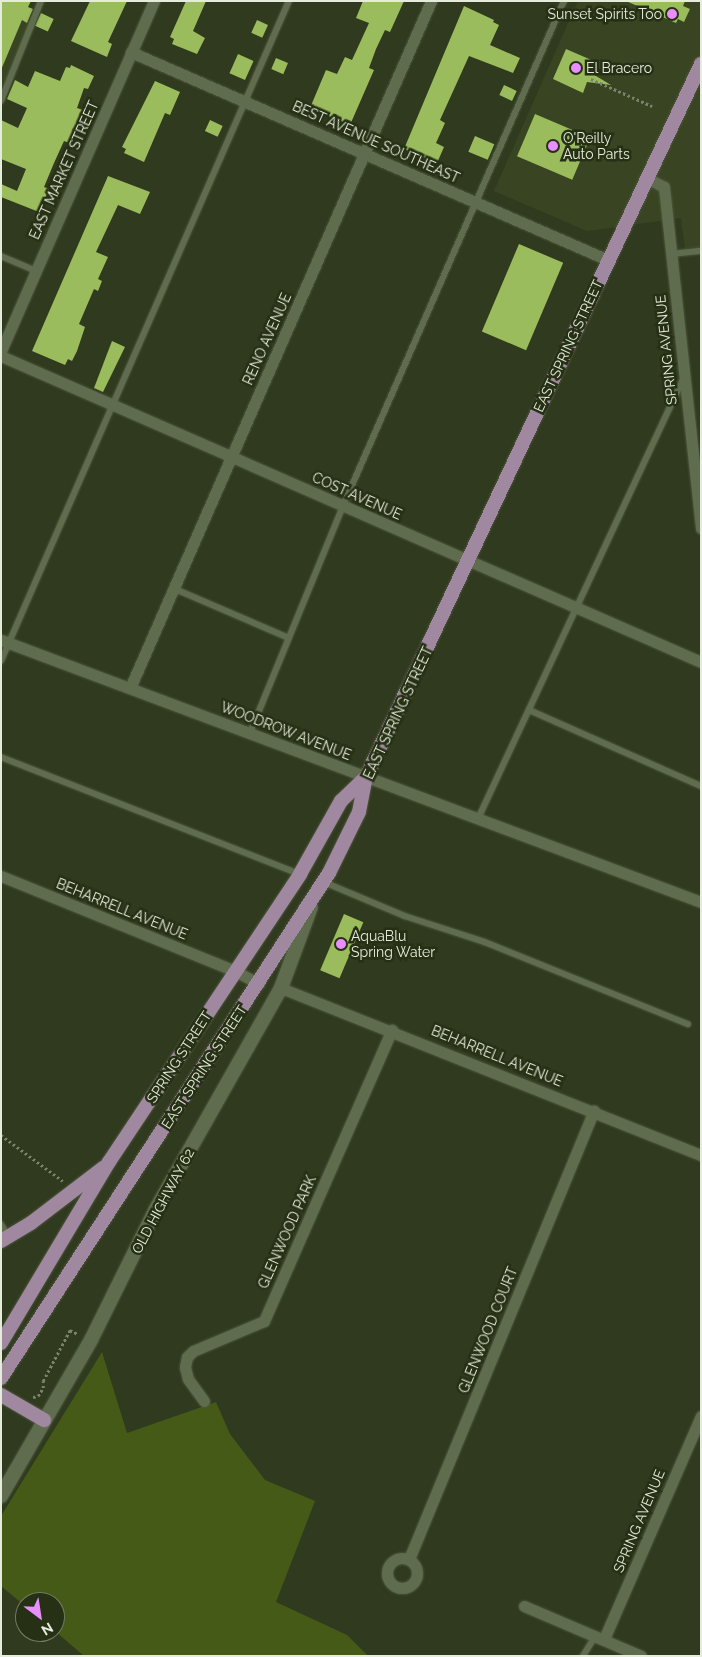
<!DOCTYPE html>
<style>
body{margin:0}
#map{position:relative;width:702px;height:1657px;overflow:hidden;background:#303a1e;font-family:Raleway,sans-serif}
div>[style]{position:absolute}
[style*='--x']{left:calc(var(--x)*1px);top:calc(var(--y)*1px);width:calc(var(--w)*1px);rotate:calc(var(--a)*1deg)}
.built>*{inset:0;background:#394522}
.green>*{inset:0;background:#465a18}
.building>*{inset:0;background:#9bbc5c;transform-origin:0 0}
.path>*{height:2.5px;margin-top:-1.25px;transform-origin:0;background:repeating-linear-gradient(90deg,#7a836c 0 2.5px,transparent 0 5px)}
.roads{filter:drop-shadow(0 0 1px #4d563d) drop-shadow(0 0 1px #4d563d)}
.service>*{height:5.5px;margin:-2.75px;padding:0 2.75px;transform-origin:2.75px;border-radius:2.75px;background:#606c4e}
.minor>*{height:11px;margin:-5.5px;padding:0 5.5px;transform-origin:5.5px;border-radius:5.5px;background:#606c4e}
.minor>.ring{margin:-5.5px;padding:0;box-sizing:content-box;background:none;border:11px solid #606c4e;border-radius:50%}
.tertiary>*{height:14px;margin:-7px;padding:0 7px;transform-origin:7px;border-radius:7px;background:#606c4e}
.primary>*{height:14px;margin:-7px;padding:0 7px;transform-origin:7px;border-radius:7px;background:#a188a1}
.dots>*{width:14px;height:14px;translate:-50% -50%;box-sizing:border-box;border:2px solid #263014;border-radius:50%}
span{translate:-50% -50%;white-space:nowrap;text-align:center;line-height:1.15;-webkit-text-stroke:5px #263014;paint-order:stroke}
.poi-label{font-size:14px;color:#e5ecdb}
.right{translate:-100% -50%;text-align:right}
.left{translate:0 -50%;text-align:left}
.street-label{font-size:14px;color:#e5ecdb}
.frame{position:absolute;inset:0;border:2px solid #e5ecdb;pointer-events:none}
.north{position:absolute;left:15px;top:1592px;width:50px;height:50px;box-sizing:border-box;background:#263014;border:1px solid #727b64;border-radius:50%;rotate:149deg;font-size:14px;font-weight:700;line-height:20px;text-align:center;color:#e5ecdb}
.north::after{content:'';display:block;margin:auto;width:18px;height:22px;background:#e98efe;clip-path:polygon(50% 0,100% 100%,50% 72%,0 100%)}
</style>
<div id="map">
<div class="built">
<div style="clip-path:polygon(578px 1px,701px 1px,701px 247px,685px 248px,681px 218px,587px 231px,494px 191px)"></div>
<div style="clip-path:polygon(1px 6px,37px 23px,1px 93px)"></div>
</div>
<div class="green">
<div style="clip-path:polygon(102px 1352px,127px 1433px,216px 1402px,230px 1434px,265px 1480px,315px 1501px,276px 1602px,347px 1635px,368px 1656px,84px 1656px,55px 1631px,55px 1602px,25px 1602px,25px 1606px,1px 1586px,1px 1516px)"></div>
</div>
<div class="building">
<div style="clip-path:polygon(1px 1px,31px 1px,28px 7px,33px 9px,27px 23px,22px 20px,1px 70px)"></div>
<div style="clip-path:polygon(90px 1px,127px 1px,108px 42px,112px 44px,107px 57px,71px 41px)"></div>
<div style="clip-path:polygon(186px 1px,206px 1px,193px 31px,205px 38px,197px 54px,172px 44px,174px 39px,170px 37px)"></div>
<div style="clip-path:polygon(363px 1px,404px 1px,390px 32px,385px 30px,376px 49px,369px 68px,374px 70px,350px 125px,310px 108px,326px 70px,337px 74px,345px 57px,352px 60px,369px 23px,356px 18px)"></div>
<div style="clip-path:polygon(626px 1px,685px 1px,683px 6px,690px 9px,684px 22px,678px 19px,676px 23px)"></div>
<div style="clip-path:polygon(464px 6px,494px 20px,493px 22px,499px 25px,490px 45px,520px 58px,513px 73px,469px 56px,440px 120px,445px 123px,436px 143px,444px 147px,437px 163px,404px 149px)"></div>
<div style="left:41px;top:13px;width:14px;height:14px;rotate:25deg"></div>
<div style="left:257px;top:20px;width:12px;height:14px;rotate:24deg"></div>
<div style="clip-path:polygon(566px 49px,596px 62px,591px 73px,611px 85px,587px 82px,583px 93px,553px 79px)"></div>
<div style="left:238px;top:54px;width:17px;height:21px;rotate:24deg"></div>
<div style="left:276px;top:58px;width:13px;height:12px;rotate:23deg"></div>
<div style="clip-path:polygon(71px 65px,94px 76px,88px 89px,84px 88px,77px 108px,83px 110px,69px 143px,64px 141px,54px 163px,44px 187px,49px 189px,39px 212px,1px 197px,1px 184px,17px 191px,26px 169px,1px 159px,1px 120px,18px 128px,27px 108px,7px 99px,15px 80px,28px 87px,35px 71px,60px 81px,66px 67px,70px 68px)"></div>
<div style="clip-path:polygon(155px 81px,180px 92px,170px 115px,165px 113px,144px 162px,124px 153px,126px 149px,122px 147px)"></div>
<div style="left:504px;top:85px;width:14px;height:11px;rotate:25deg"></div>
<div style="left:535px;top:114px;width:60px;height:46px;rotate:23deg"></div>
<div style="left:210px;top:120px;width:14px;height:12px;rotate:25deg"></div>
<div style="left:475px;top:136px;width:21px;height:17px;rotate:23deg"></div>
<div style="clip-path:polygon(108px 176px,150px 192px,140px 214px,118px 205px,96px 252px,108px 257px,98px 279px,102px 281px,98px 291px,94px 289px,79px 324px,85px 327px,77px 351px,72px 361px,68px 359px,65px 365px,32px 351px)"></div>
<div style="left:519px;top:244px;width:48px;height:95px;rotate:23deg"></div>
<div style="clip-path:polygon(112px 341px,125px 347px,103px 392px,94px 388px)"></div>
<div style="left:344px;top:914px;width:21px;height:61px;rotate:23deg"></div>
</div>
<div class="path">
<div style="--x:591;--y:79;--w:67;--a:23.9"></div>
<div style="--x:1;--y:1135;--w:77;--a:36.6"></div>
<div style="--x:33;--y:1397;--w:5;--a:-11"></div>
<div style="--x:38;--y:1396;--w:9;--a:-58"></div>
<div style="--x:43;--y:1388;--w:7;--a:-90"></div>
<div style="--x:43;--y:1381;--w:58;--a:-62.1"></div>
<div style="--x:70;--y:1330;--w:9;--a:27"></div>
</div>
<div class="roads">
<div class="service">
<div style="--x:1;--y:101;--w:108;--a:-68.2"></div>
<div style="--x:671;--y:254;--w:30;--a:-6"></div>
<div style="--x:1;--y:256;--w:38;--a:23"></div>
<div style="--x:173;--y:588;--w:126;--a:23.3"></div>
<div style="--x:1;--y:661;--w:720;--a:-66.43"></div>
<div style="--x:529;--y:710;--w:188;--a:23.8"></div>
<div style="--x:250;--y:733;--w:245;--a:-67.7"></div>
<div style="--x:343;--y:506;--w:551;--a:-66.36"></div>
<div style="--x:1;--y:757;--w:321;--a:21.4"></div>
<div style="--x:478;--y:819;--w:485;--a:-65"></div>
<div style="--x:324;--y:882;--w:88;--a:22.8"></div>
<div style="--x:405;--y:916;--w:84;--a:18"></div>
<div style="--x:485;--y:942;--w:219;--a:22"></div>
<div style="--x:1;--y:1224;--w:15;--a:58"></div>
<div style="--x:583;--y:1656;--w:25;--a:-58"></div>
</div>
<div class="minor">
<div style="--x:131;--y:52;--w:520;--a:23.56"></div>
<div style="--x:647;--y:178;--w:19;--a:28"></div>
<div style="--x:664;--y:187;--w:343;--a:83.8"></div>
<div style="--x:1;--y:351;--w:382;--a:-66.4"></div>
<div style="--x:1;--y:356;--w:764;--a:23.61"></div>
<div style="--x:1;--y:640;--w:747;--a:20.52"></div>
<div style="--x:130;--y:688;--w:750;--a:-66.34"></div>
<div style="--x:1;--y:876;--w:253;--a:22.1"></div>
<div style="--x:235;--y:971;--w:27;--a:28"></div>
<div style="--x:281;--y:988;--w:452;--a:21.7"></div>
<div style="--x:204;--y:1401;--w:27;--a:-126"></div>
<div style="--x:188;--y:1379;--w:12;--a:-104"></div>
<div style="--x:185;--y:1367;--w:10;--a:-79"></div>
<div style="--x:187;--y:1357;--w:8;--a:-45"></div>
<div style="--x:193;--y:1351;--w:77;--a:-22.9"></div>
<div style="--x:264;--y:1321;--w:318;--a:-66.3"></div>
<div class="ring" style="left:387px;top:1558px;width:19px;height:19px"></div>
<div style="--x:409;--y:1559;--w:485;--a:-67.6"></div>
<div style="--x:524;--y:1606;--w:127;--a:23.1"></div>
<div style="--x:604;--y:1639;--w:243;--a:-66.5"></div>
</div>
<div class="tertiary">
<div style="--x:1;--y:1496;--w:180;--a:-60"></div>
<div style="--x:91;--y:1340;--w:146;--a:-63.6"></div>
<div style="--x:156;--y:1209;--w:254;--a:-60.5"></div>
<div style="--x:281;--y:988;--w:86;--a:-69.7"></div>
</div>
<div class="primary">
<div style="--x:1;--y:1241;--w:35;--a:-31"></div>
<div style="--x:31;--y:1223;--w:91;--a:-37.4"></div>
<div style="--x:1;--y:1343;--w:211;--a:-59.2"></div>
<div style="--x:109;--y:1162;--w:346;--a:-56.4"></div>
<div style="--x:300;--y:874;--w:84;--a:-60.7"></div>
<div style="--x:341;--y:801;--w:35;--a:-44"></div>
<div style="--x:1;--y:1378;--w:602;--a:-57"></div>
<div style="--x:329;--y:873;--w:68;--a:-63.8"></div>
<div style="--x:359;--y:812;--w:36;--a:-79"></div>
<div style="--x:366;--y:777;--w:788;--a:-64.83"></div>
<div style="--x:1;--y:1395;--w:50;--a:30.2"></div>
</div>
</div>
<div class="dots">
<div style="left:672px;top:14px;background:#e98efe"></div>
<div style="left:576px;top:68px;background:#e98efe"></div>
<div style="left:553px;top:146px;background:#e98efe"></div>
<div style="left:341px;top:944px;background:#e98efe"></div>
</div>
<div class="poi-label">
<span class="right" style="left:662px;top:14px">Sunset Spirits Too</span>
<span class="left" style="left:586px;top:68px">El Bracero</span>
<span class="left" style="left:563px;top:146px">O'Reilly<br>Auto Parts</span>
<span class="left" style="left:351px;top:944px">AquaBlu<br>Spring Water</span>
</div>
<div class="street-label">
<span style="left:376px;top:142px;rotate:24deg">BEST AVENUE SOUTHEAST</span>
<span style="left:64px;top:170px;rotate:-66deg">EAST MARKET STREET</span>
<span style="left:267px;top:339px;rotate:-66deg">RENO AVENUE</span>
<span style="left:568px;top:346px;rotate:-65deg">EAST SPRING STREET</span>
<span style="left:666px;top:350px;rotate:-96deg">SPRING AVENUE</span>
<span style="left:357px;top:496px;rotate:24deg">COST AVENUE</span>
<span style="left:398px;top:713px;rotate:-65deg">EAST SPRING STREET</span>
<span style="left:286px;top:731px;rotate:21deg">WOODROW AVENUE</span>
<span style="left:122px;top:909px;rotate:22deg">BEHARRELL AVENUE</span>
<span style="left:497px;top:1056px;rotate:22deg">BEHARRELL AVENUE</span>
<span style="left:179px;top:1057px;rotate:-57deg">SPRING STREET</span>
<span style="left:204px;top:1067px;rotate:-57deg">EAST SPRING STREET</span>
<span style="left:163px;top:1201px;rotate:-62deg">OLD HIGHWAY 62</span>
<span style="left:287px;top:1232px;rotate:-66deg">GLENWOOD PARK</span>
<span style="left:488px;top:1330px;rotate:-68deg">GLENWOOD COURT</span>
<span style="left:639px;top:1521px;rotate:-67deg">SPRING AVENUE</span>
</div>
<div class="frame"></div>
<div class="north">N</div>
</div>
